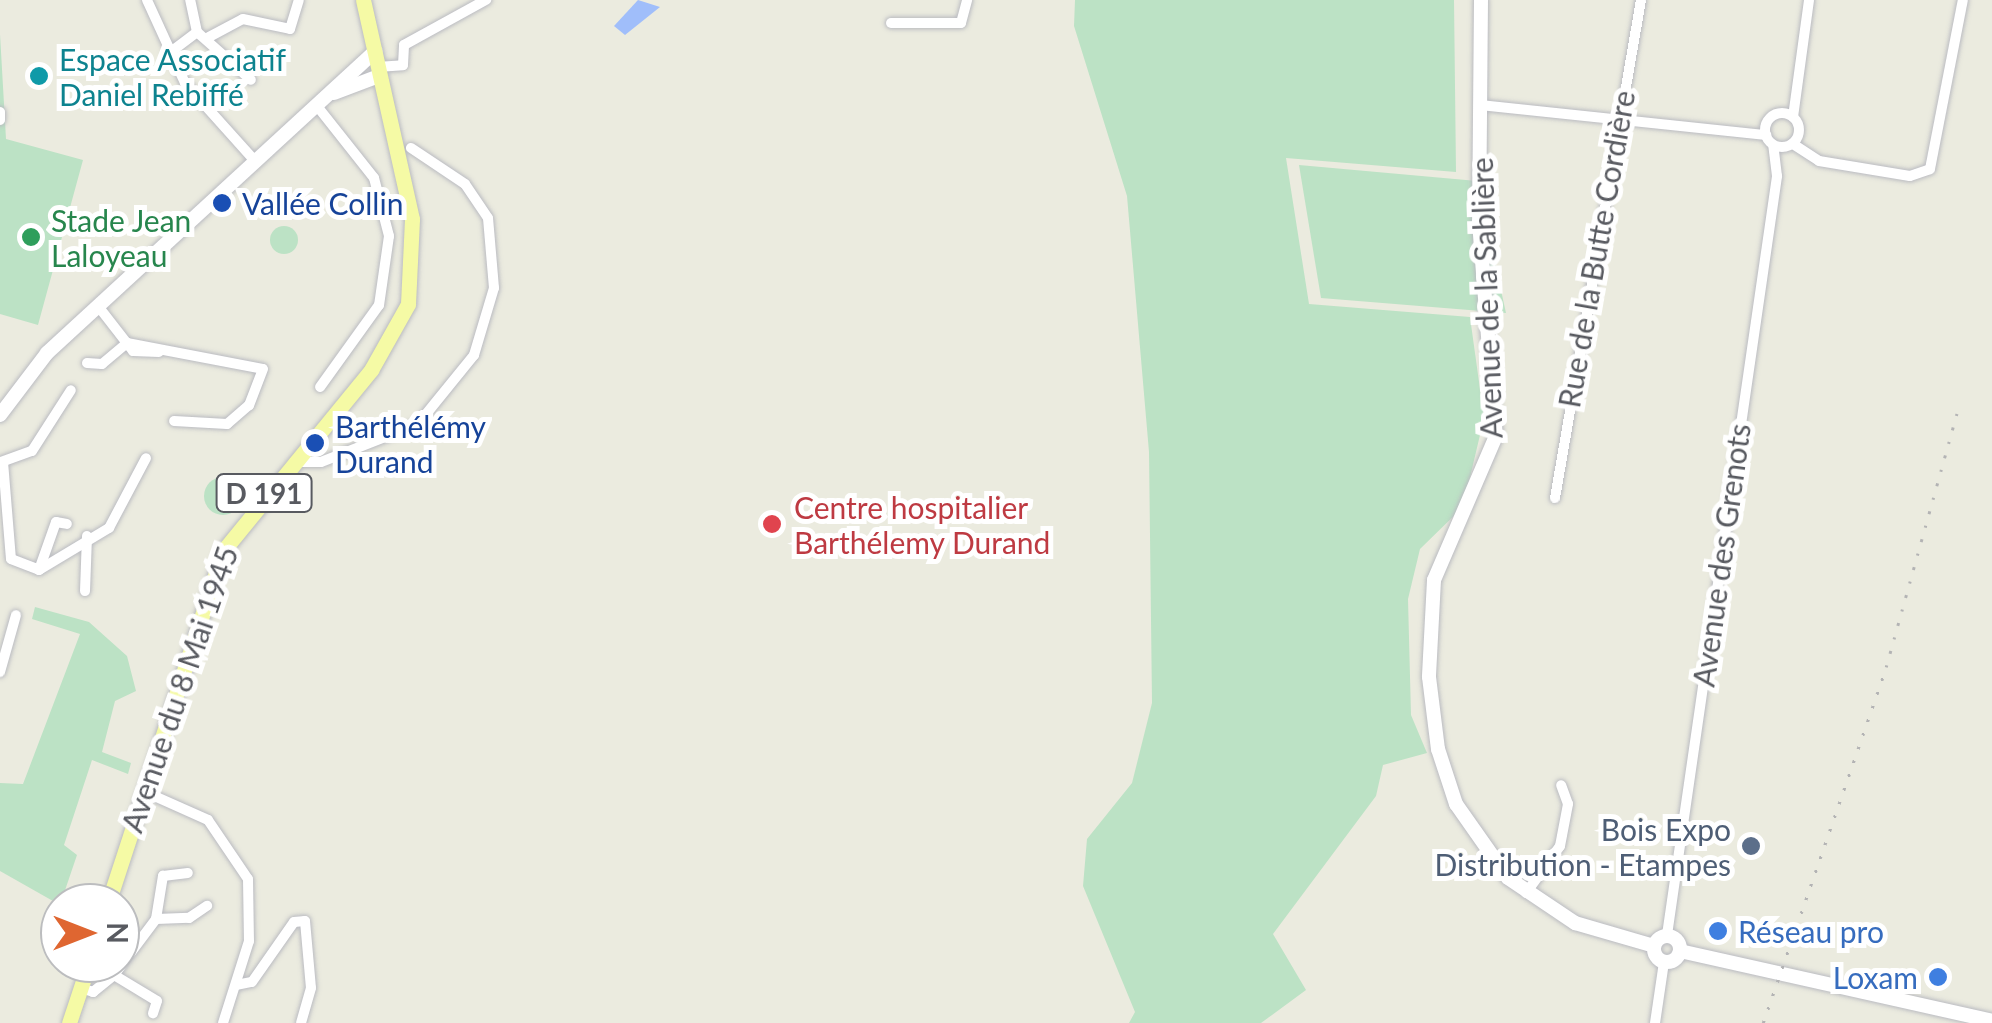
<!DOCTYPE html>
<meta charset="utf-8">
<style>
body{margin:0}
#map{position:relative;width:1992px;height:1023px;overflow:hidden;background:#ebebdf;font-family:Lato,sans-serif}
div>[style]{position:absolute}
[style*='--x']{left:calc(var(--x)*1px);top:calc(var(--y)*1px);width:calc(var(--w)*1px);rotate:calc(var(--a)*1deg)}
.green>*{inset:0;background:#bce2c5}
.round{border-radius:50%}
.water>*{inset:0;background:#a0befa}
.roads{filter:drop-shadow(0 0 2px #babbc1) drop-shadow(0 0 2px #babbc1)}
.street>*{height:10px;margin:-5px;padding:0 5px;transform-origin:5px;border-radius:5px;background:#fff}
.street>.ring{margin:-5px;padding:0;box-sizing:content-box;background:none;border:10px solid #fff;border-radius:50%}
.secondary>*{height:14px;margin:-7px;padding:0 7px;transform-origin:7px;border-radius:7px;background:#fff}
.secondary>.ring{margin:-7px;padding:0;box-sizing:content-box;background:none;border:14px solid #fff;border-radius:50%}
.primary>*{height:15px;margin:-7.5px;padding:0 7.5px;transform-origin:7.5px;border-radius:7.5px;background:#f5faa5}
.rail>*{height:2.5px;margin-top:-1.25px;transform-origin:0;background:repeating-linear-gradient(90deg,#b3b3b4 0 2.5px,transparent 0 14.5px)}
.dots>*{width:28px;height:28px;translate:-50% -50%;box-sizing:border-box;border:5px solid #fff;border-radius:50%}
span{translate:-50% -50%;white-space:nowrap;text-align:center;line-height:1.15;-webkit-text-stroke:10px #fff;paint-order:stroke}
.shield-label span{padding:2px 8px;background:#fff;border:2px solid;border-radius:8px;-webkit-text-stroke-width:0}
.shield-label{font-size:28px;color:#585a60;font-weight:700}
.culture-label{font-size:30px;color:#0d838f}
.left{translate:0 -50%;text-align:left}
.transit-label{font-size:30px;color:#164399}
.leisure-label{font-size:30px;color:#27864d}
.street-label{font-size:30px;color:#585a60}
.health-label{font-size:30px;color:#be3a42}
.service-label{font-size:30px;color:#4e5e75}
.right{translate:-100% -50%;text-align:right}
.shop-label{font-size:30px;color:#366cbe}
.north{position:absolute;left:40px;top:883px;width:100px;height:100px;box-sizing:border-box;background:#fff;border:2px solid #bcbdbf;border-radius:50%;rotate:90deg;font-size:28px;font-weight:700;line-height:40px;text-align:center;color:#585a60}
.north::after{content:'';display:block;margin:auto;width:35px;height:45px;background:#df6631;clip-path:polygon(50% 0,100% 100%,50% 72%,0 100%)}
</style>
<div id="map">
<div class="green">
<div style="clip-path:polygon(1075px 0,1454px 0,1456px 172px,1286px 158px,1309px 304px,1470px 317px,1484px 418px,1463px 507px,1420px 549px,1408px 599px,1411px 715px,1427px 753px,1383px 765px,1376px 796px,1273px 934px,1306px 990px,1261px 1023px,1129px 1023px,1135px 1012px,1083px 886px,1087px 839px,1132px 783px,1152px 703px,1149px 452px,1127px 196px,1074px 26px)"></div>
<div style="clip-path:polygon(0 34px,6px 139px,83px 160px,38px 325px,0 314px)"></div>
<div style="clip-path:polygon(1299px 165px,1477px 181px,1506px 313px,1321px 298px)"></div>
<div class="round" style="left:270px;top:226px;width:28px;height:28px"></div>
<div class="round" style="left:204px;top:477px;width:38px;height:38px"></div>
<div style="clip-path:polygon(35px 607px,89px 622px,127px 656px,136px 691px,115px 701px,102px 752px,131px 763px,128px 774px,92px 760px,64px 845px,77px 855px,60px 905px,0 871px,0 783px,23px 784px,80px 634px,32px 619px)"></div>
</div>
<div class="water">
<div style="clip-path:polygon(638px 0,660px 7px,625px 35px,614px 26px)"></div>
</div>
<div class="roads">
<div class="street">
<div style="--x:147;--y:0;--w:91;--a:65.4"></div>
<div style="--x:185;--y:83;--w:106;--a:48.1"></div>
<div style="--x:891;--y:23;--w:70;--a:0"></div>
<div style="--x:961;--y:23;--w:24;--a:-75"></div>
<div style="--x:197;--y:32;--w:72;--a:41.6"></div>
<div style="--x:209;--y:37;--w:38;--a:-28"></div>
<div style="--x:243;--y:19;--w:48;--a:12"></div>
<div style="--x:290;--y:29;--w:30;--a:-73"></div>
<div style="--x:168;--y:54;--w:36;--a:-37"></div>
<div style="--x:197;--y:32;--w:33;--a:-102"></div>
<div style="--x:377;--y:67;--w:26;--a:-4"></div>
<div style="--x:403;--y:65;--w:20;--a:-87"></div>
<div style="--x:404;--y:45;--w:94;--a:-28.8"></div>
<div style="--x:1480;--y:105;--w:288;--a:6"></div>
<div style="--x:317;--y:106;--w:92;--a:51.6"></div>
<div style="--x:374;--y:178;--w:60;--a:75.5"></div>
<div style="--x:389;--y:236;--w:70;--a:98.2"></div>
<div style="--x:379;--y:305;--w:101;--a:125.7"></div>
<div style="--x:0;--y:112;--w:8;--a:90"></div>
<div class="ring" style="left:1765px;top:113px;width:24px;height:24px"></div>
<div style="--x:1793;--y:117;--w:118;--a:-82.2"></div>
<div style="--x:1793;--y:144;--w:31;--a:33"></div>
<div style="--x:1819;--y:161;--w:92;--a:9.4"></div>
<div style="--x:1910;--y:176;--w:21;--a:-19"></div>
<div style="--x:1930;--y:169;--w:172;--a:-79"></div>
<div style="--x:98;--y:306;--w:57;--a:52.1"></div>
<div style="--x:133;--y:351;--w:26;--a:2"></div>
<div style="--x:127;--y:343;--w:138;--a:10.8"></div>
<div style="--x:263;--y:369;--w:39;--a:111"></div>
<div style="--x:249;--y:405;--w:29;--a:139"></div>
<div style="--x:227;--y:424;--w:53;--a:-176.8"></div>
<div style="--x:87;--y:363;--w:15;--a:4"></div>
<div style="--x:102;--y:364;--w:33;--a:-40"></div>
<div style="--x:1;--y:462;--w:33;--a:-20"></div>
<div style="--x:32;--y:451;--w:72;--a:-57.4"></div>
<div style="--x:3;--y:462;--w:97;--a:85.3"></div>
<div style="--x:11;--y:559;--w:30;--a:21"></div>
<div style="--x:39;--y:570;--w:82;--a:-31"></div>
<div style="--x:109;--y:528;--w:79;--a:-62.1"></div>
<div style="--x:294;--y:462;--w:27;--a:0"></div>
<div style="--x:321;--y:462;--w:104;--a:-21.4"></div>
<div style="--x:418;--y:424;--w:89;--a:-50.9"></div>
<div style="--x:474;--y:355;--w:70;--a:-73.4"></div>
<div style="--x:494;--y:288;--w:70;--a:-94.9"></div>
<div style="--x:488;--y:218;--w:41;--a:-124.1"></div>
<div style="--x:465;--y:184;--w:65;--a:-146.3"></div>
<div style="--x:1555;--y:498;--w:505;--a:-80.2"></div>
<div style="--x:39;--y:570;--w:51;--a:-70.5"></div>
<div style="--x:56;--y:522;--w:11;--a:10"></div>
<div style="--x:85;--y:591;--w:55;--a:-87.9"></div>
<div style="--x:0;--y:672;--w:59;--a:-74.3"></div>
<div style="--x:143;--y:791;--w:71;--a:24"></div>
<div style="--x:208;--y:820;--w:71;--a:55.9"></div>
<div style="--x:248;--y:879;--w:62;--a:89.1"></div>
<div style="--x:249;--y:941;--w:86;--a:107.6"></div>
<div style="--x:1526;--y:893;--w:58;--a:-54.1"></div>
<div style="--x:1560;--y:846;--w:43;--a:-79.2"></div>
<div style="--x:1568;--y:804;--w:20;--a:-110"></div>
<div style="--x:156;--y:919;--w:33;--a:-2"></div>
<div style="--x:189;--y:918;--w:22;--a:-34"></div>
<div style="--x:1667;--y:935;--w:767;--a:-81.75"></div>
<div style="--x:1777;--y:176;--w:31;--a:-97"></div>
<div style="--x:114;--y:975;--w:70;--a:-53.1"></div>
<div style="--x:156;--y:919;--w:44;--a:-80.8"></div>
<div style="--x:163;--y:876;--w:25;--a:-7"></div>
<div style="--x:236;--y:985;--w:16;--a:-11"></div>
<div style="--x:252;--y:982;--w:73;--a:-55"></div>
<div style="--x:294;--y:922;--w:11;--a:-5"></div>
<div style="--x:305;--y:921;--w:67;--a:84.9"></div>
<div style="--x:311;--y:988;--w:36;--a:106"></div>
<div style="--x:81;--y:988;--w:13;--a:18"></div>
<div style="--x:93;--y:992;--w:27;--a:-39"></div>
<div style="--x:114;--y:975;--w:50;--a:31.2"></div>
<div style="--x:157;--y:1001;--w:13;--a:108"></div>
<div style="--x:1655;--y:1023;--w:62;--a:-81.6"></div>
</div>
<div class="secondary">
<div style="--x:1481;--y:0;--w:222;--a:90.5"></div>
<div style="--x:1479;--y:222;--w:215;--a:85.5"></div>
<div style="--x:1496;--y:436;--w:157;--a:113.3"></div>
<div style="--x:1434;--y:580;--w:97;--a:93"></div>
<div style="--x:1429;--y:677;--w:73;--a:82.9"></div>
<div style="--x:1438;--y:749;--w:58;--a:71.9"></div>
<div style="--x:1456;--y:804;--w:90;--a:54.9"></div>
<div style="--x:1508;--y:878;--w:81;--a:33.9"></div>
<div style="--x:1575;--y:923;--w:82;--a:16.2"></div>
<div style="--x:334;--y:93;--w:48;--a:-20.7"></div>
<div style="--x:0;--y:415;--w:78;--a:-52.8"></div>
<div style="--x:47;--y:353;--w:446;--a:-42.6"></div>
<div class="ring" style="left:1654px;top:936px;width:12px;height:12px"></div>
<div style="--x:1680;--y:951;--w:320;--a:12.6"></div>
</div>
<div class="primary">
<div style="--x:108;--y:903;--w:370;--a:-71.9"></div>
<div style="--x:223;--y:551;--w:234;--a:-50.7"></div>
<div style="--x:371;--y:370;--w:76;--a:-60.7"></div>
<div style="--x:408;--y:304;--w:85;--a:-87.3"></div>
<div style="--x:412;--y:219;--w:224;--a:-102.6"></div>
<div style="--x:69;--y:1023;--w:63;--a:-71.6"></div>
</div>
</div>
<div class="rail">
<div style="--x:1763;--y:1023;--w:377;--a:-70.9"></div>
<div style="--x:1886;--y:667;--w:275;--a:-74.4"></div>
</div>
<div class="dots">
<div style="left:39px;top:76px;background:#0f9aa8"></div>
<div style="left:222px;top:203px;background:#1a4fb4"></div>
<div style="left:31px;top:237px;background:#2e9e5b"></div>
<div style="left:315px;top:443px;background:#1a4fb4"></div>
<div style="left:772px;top:524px;background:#e0444e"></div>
<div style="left:1751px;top:846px;background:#5c6f8a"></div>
<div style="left:1718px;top:931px;background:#3f7fe0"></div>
<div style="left:1938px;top:977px;background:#3f7fe0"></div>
</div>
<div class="shield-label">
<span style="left:264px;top:493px">D 191</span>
</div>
<div class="culture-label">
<span class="left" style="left:59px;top:76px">Espace Associatif<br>Daniel Rebiffé</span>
</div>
<div class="transit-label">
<span class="left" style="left:242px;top:203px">Vallée Collin</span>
<span class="left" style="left:335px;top:443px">Barthélémy<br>Durand</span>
</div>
<div class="leisure-label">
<span class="left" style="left:51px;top:237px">Stade Jean<br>Laloyeau</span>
</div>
<div class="street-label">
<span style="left:1596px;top:249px;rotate:-80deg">Rue de la Butte Cordière</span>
<span style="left:1486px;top:298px;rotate:-92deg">Avenue de la Sablière</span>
<span style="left:1721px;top:555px;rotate:-82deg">Avenue des Grenots</span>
<span style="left:179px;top:689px;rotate:-71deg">Avenue du 8 Mai 1945</span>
</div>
<div class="health-label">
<span class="left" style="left:794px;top:524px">Centre hospitalier<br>Barthélemy Durand</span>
</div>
<div class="service-label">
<span class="right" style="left:1731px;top:846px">Bois Expo<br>Distribution - Etampes</span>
</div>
<div class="shop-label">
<span class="left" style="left:1738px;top:931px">Réseau pro</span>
<span class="right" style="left:1918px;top:977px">Loxam</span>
</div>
<div class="north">N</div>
</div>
